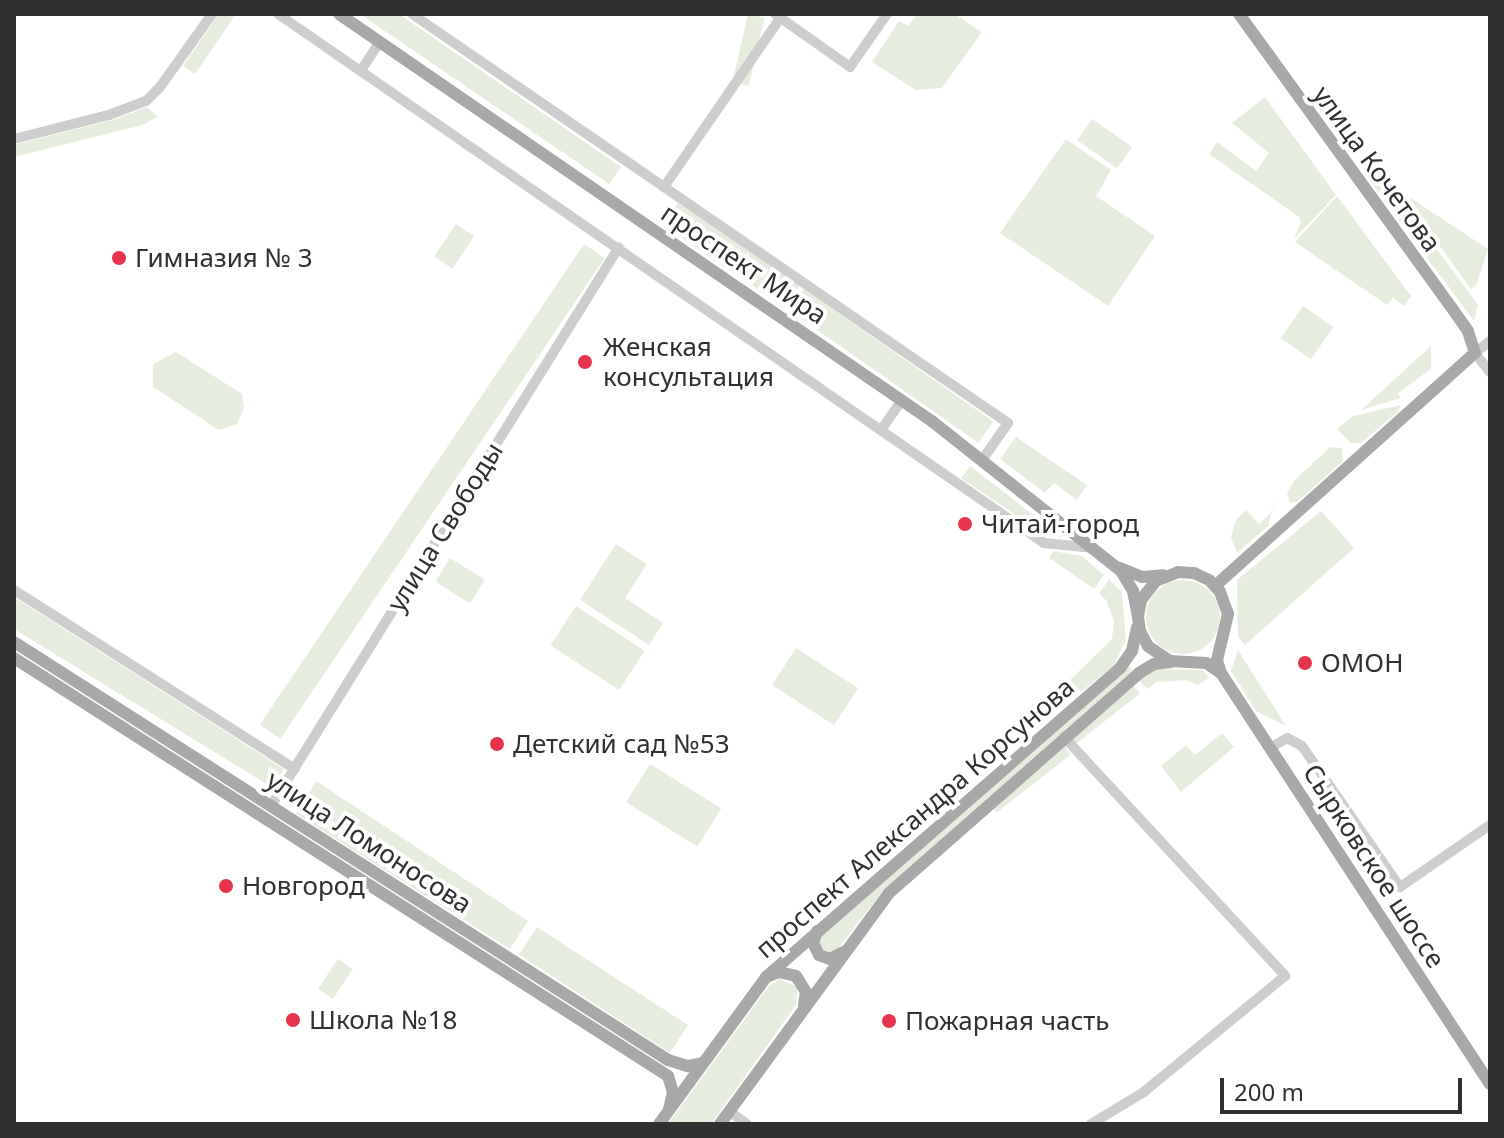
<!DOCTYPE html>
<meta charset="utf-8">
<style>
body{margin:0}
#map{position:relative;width:1504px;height:1138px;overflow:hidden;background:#fff;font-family:"Noto Sans",sans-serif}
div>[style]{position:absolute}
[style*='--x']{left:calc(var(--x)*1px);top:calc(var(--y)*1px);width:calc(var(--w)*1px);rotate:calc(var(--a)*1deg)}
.green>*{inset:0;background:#e7edde;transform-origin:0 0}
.round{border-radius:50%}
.minor>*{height:10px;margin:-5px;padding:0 5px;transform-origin:5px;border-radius:5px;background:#cdcdcd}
.major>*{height:12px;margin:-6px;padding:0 6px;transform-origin:6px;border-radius:6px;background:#a8a8a8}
.dots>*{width:22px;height:22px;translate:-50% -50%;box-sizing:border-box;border:4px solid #fff;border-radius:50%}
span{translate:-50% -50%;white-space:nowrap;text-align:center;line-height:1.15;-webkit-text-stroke:8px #fff;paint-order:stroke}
.street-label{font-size:26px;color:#303030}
.poi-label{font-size:26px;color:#303030}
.left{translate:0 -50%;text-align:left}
.frame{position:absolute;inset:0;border:16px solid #303030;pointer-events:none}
.scale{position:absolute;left:1220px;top:1078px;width:242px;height:36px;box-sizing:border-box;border:4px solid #303030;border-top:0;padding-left:10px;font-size:24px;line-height:28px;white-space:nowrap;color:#303030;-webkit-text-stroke:6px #fff;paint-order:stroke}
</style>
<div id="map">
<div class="green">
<div style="clip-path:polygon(219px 14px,236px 14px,195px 74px,183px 66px)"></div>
<div style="clip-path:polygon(360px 14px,399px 14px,621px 167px,609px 184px)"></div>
<div style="left:748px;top:14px;width:17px;height:70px;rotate:13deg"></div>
<div style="clip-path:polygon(917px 14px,954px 14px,982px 32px,942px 88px,916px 90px,872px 62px,899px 21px,908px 26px)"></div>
<div style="clip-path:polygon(1265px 97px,1336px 195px,1294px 239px,1301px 222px,1299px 217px,1209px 154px,1217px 142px,1256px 171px,1269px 153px,1232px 123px)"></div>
<div style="clip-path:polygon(147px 107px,158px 117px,142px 125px,14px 157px,14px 145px,116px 119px)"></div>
<div style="left:1092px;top:119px;width:49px;height:26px;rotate:35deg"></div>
<div style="clip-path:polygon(1066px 139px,1111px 170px,1096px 196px,1155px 236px,1108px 306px,1000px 233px)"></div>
<div style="clip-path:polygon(1380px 172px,1478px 305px,1474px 321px,1373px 185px,1372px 177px)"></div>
<div style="clip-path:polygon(1400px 191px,1488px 249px,1476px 286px,1471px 289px)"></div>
<div style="clip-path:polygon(1337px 196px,1411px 296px,1404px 306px,1393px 298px,1387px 305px,1295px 242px)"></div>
<div style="left:678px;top:203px;width:147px;height:27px;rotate:34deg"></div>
<div style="left:456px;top:224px;width:22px;height:39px;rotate:34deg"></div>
<div style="left:584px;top:244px;width:25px;height:580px;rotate:34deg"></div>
<div style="left:804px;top:289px;width:231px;height:26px;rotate:35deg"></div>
<div style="left:1303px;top:306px;width:37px;height:39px;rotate:35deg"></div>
<div style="clip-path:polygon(1431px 346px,1431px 369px,1398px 393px,1401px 398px,1361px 410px)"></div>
<div style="clip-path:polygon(176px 352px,242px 394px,244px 407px,237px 424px,219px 430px,153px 387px,153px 364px)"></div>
<div style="clip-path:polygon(1401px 405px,1398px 412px,1361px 443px,1351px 443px,1337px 429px,1353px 416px)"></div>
<div style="clip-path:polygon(1016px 437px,1087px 485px,1077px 500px,1054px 483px,1045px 493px,1000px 459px)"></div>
<div style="clip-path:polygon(1330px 447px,1342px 448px,1343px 461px,1297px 502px,1290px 503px,1287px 494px,1294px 481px)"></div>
<div style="clip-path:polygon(970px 466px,1062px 537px,1048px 537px,961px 478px)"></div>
<div style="clip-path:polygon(1277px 492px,1268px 526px,1237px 553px,1231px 537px,1236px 520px,1246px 510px,1259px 524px,1271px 513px)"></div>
<div style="clip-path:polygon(1321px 511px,1354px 548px,1245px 645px,1238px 637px,1237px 580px)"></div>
<div style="clip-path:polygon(616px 544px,647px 564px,625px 598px,663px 623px,649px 645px,580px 600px)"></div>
<div style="clip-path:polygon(1053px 551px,1082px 556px,1104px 575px,1094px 589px,1049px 558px)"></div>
<div style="left:450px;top:558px;width:41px;height:28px;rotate:32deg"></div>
<div style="clip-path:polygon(1109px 579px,1122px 592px,1126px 640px,1114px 665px,1081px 692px,1070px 680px,1112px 639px,1114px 621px,1106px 600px,1099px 594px)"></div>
<div class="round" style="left:1146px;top:580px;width:74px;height:74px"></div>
<div style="clip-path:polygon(14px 597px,284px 769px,273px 788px,14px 629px)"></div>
<div style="left:576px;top:606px;width:82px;height:47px;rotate:33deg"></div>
<div style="left:796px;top:648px;width:74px;height:44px;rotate:33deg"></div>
<div style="clip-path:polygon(1238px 650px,1286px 726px,1256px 711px,1231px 671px)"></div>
<div style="clip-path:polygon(1129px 666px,1134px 671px,882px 892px,837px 950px,825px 953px,819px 947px,819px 938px)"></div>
<div style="clip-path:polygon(1153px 669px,1203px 670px,1209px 678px,1198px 685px,1186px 680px,1157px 682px,1147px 689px,1138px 679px)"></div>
<div style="left:1133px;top:685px;width:11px;height:82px;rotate:52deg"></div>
<div style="clip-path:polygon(1222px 733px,1234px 747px,1181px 792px,1161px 766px,1186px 745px,1195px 755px)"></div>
<div style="left:1064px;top:746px;width:11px;height:94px;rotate:52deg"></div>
<div style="left:650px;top:764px;width:84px;height:45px;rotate:32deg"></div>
<div style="clip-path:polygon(316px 781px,528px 921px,510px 949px,296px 814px)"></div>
<div style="left:537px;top:927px;width:180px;height:33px;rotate:33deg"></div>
<div style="left:338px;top:959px;width:18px;height:36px;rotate:34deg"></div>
<div style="clip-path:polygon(780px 979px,797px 987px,796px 1005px,711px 1124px,668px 1124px,769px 986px)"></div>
</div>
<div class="minor">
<div style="--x:278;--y:14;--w:931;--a:34.63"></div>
<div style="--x:1044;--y:543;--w:50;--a:5.7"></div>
<div style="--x:412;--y:14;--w:723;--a:34.46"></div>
<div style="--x:1008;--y:423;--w:45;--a:125.1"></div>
<div style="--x:775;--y:14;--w:92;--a:35.2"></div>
<div style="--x:850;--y:67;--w:65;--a:-55.1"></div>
<div style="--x:361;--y:70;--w:34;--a:-56"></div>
<div style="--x:14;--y:139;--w:98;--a:-14.2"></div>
<div style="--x:109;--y:115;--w:40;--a:-21"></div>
<div style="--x:146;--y:101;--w:20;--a:-45"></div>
<div style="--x:160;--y:87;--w:90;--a:-54.5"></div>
<div style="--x:664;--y:187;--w:205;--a:-55.5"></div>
<div style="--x:1490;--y:341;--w:19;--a:141"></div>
<div style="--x:1475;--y:353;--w:24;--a:52"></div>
<div style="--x:881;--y:430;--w:37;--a:-55"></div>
<div style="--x:14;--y:590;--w:333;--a:32.5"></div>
<div style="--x:1064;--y:737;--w:326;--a:47.2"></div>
<div style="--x:1285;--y:976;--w:183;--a:140.6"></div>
<div style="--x:1144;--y:1092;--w:62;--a:148.9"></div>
<div style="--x:1270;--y:748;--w:20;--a:-30"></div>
<div style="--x:1287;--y:738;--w:17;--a:28"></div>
<div style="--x:1302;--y:746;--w:172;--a:55.2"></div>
<div style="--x:1400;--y:887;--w:109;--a:-34.6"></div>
<div style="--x:271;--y:806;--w:658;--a:-58.1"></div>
<div style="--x:729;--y:1111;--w:22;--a:36"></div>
</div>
<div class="major">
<div style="--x:339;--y:14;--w:721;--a:34.48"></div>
<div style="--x:933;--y:422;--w:240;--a:38.4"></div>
<div style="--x:1121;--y:571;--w:23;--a:59"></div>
<div style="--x:1133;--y:591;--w:25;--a:79"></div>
<div style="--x:1120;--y:568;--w:24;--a:22"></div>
<div style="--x:1142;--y:577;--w:21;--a:-5"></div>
<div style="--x:1215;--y:586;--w:349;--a:-41.9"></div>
<div style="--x:1475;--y:353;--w:23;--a:-108"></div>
<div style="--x:1468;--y:331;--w:24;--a:-125"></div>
<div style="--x:1454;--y:311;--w:367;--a:-125.9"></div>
<div style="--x:14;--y:642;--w:776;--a:32.58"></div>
<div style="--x:668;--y:1060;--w:21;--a:17"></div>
<div style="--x:688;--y:1066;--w:15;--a:-11"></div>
<div style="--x:14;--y:658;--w:776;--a:32.58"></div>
<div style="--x:668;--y:1076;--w:17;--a:73"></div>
<div style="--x:673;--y:1092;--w:18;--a:103"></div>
<div style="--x:1221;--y:673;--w:18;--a:-146"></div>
<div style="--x:1206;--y:663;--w:36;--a:-177"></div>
<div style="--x:1170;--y:661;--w:27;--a:-146"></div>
<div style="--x:1148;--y:646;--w:17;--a:-118"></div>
<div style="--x:1140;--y:631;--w:15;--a:-98"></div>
<div style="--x:1138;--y:616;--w:16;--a:-79"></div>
<div style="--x:1141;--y:600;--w:24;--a:-52"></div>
<div style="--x:1156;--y:581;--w:24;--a:-22"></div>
<div style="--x:1178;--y:572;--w:16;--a:4"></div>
<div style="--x:1194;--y:573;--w:17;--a:25"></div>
<div style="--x:1209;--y:580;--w:16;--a:47"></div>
<div style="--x:1220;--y:592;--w:23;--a:70"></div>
<div style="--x:1228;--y:614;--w:47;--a:103.4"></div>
<div style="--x:1217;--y:660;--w:14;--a:73"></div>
<div style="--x:1221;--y:673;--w:491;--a:56.8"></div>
<div style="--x:817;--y:931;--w:13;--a:108"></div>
<div style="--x:813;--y:943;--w:13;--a:63"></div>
<div style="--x:819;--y:955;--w:12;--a:20"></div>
<div style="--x:830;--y:959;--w:15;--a:-28"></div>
<div style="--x:769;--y:976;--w:11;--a:-22"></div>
<div style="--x:779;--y:972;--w:17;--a:13"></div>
<div style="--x:796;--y:976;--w:19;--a:58"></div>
<div style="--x:806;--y:992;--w:13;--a:99"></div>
<div style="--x:659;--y:1124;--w:182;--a:-53.9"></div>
<div style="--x:766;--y:977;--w:470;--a:-41.1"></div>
<div style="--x:1120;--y:668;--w:21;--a:-55"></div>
<div style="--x:1132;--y:651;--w:24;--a:-78"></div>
<div style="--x:720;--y:1124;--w:286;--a:-53.8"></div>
<div style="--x:889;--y:893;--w:333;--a:-41.3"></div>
<div style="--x:1139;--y:673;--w:17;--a:-31"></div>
<div style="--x:1154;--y:664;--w:17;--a:-7"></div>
</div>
<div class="dots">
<div style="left:119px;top:258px;background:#e6334e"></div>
<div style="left:585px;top:362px;background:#e6334e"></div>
<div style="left:965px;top:524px;background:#e6334e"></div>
<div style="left:1305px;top:663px;background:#e6334e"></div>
<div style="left:497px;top:744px;background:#e6334e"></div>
<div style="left:226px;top:886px;background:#e6334e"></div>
<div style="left:293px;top:1020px;background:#e6334e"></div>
<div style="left:889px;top:1021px;background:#e6334e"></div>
</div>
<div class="street-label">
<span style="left:1377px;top:169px;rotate:54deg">улица Кочетова</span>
<span style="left:744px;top:264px;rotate:34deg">проспект Мира</span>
<span style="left:445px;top:527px;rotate:-58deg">улица Свободы</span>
<span style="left:915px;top:818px;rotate:-41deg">проспект Александра Корсунова</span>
<span style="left:369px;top:842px;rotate:33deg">улица Ломоносова</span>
<span style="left:1374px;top:866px;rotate:57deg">Сырковское шоссе</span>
</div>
<div class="poi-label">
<span class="left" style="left:135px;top:258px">Гимназия № 3</span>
<span class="left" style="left:603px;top:362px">Женская<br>консультация</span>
<span class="left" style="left:981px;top:524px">Читай-город</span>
<span class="left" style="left:1321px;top:663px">ОМОН</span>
<span class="left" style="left:513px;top:744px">Детский сад №53</span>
<span class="left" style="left:242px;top:886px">Новгород</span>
<span class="left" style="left:309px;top:1020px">Школа №18</span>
<span class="left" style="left:905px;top:1021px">Пожарная часть</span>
</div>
<div class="frame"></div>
<div class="scale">200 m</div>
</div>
